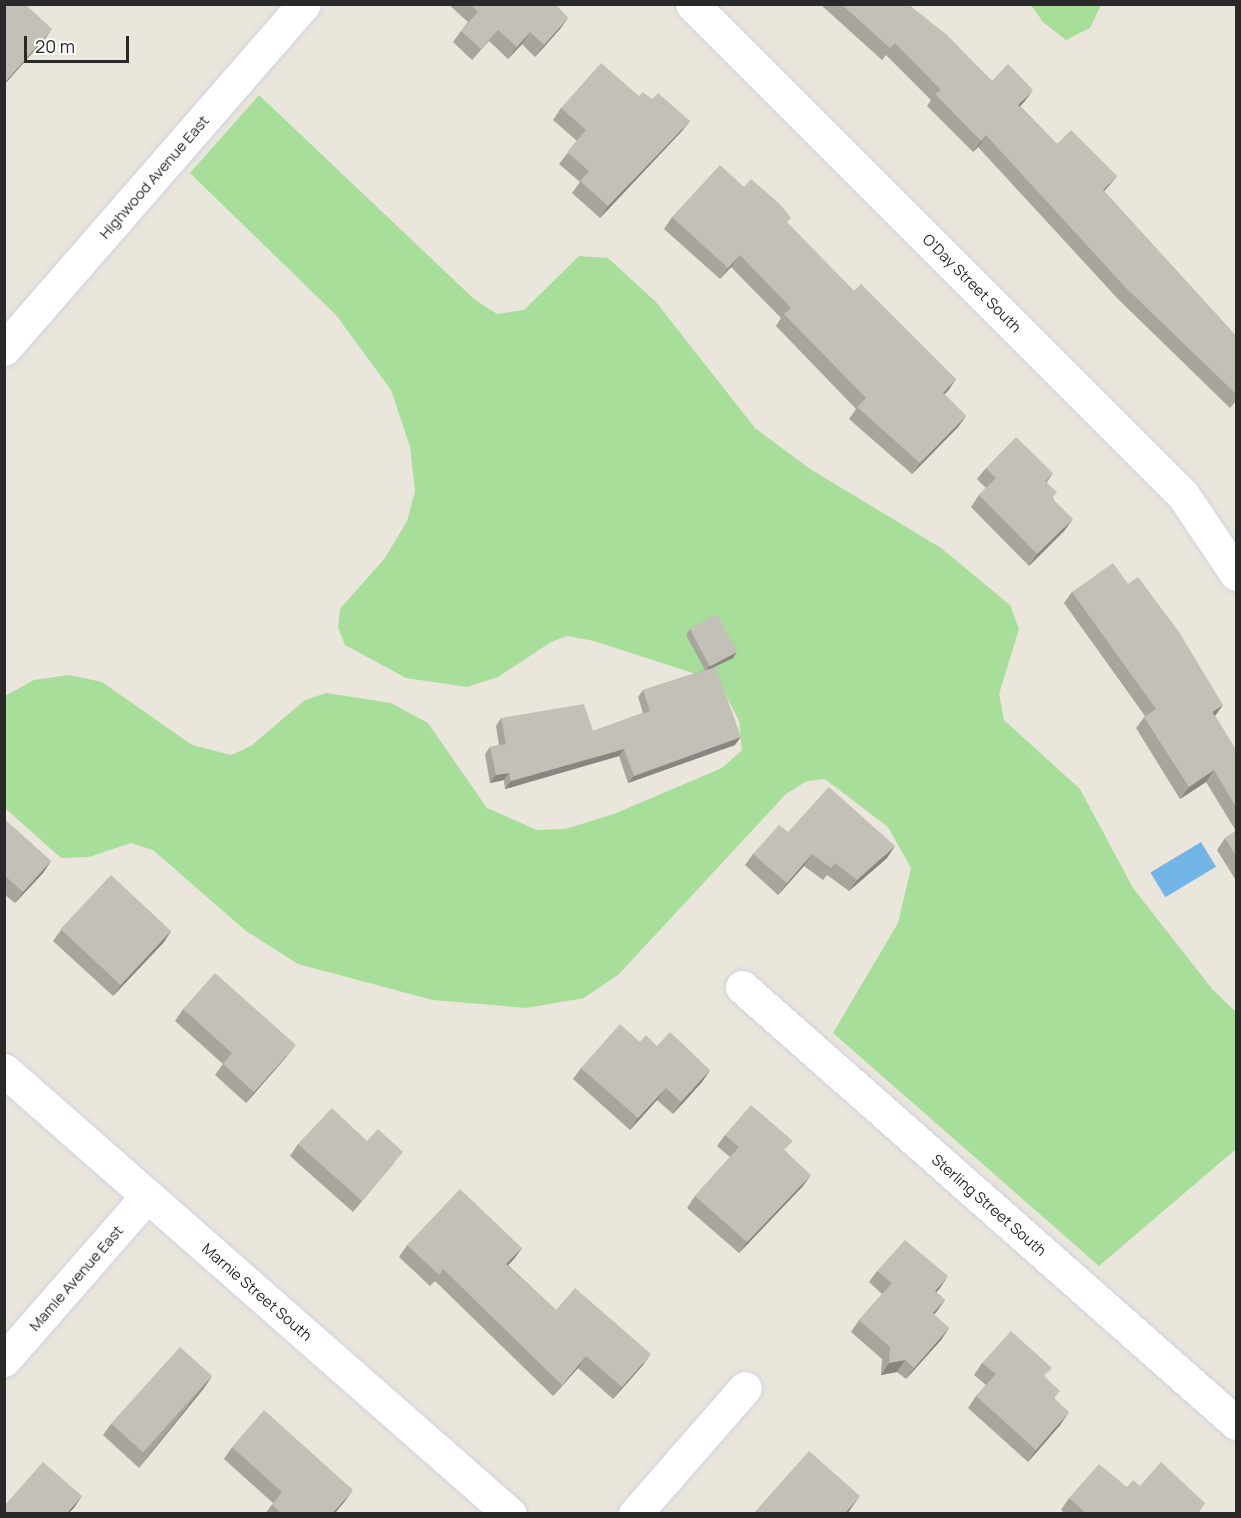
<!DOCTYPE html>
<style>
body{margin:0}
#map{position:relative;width:1241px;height:1518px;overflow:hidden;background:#eae6db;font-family:Manrope,sans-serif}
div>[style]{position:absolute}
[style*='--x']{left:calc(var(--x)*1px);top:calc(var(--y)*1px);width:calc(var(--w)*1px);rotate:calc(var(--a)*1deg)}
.green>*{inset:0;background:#a6de9a}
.water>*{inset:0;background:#73b5e7;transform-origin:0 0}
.roads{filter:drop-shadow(0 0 2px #d0d1e1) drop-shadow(0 0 2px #d0d1e1)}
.minor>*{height:33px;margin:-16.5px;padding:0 16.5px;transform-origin:16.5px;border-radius:16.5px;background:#fff}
.tertiary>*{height:33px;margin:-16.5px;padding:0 16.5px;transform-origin:16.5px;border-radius:16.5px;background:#fff}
.wall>*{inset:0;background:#a8a59d}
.shaded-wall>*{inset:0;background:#888680}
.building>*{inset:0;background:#c3c0b7;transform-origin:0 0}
span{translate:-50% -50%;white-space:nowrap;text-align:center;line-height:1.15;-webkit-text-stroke:4.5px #fff;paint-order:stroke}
.street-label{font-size:15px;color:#292929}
.frame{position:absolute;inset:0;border:6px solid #292929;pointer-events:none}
.scale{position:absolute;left:24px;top:36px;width:105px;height:27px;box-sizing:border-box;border:3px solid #292929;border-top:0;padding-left:8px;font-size:18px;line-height:21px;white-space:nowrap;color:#292929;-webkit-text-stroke:4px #fff;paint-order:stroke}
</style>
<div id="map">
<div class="green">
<div style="clip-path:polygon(1031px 5px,1101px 5px,1090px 28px,1066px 40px,1043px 22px)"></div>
<div style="clip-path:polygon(259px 95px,474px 299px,497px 314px,524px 310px,579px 256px,608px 258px,656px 302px,755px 428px,810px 469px,941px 548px,1010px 605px,1019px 629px,999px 694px,1004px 720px,1080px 789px,1133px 888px,1213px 990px,1236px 1012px,1236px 1149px,1099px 1266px,833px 1033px,898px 923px,911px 868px,888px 827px,825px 779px,807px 781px,786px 794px,619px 974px,584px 998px,526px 1008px,433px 1000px,298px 964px,246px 931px,153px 850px,131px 843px,89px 857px,61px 858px,5px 808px,5px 696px,34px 680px,69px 675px,102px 682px,192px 745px,231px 755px,251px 746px,305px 700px,326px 693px,391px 703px,428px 723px,487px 808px,537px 830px,565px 829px,614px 814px,722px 768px,742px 750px,739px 721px,724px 691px,699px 675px,594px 641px,567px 636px,551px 642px,498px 677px,467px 687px,406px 678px,345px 645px,338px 628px,340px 609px,385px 558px,407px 521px,415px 491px,410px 447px,391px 390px,336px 315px,190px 173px)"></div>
</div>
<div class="water">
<div style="left:1201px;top:842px;width:29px;height:59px;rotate:59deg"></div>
</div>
<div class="roads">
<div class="minor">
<div style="--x:692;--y:4;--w:694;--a:45"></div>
<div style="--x:1183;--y:495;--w:95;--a:56.1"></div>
<div style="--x:742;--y:987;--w:659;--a:41.43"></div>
<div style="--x:4;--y:1070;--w:673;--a:41.27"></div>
<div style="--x:4;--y:1360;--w:218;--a:-48.9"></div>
<div style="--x:635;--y:1514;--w:167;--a:-48.9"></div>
</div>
<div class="tertiary">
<div style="--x:4;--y:349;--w:457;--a:-49"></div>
</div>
</div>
<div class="wall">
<div style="clip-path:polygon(448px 4px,555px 4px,568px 18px,560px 29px,535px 57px,522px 44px,508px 59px,489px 41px,472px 60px,453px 42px,461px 31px,468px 22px)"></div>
<div style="clip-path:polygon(820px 4px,908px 4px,992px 81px,1025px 101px,1020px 106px,1057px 144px,1117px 176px,1104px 191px,1236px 336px,1236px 401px,1230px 408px,1118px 299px,978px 147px,973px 152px,927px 106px,931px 100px,886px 55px,882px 60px)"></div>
<div style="clip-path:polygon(639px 96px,652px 99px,690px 121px,681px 132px,600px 218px,572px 193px,580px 182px,559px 164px,577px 141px,553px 120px,561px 108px)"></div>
<div style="clip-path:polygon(744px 187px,787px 223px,854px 291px,956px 379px,944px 394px,966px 416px,958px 427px,912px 474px,849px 419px,856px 409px,776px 326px,781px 318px,731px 267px,720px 279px,664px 229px,672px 217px)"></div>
<div style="clip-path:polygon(986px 468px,1053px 473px,1047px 482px,1065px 530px,1029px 566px,971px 507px,979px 495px,986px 488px,977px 479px)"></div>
<div style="clip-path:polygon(1072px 592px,1215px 716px,1236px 750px,1236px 878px,1235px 879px,1217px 850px,1225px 838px,1236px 831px,1206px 782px,1180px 799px,1136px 728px,1145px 716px,1064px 603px)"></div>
<div style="clip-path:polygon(690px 629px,733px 658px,713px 667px,735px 745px,628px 783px,619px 756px,505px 789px,504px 780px,490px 783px,485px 754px,490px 747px,499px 745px,496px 726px,501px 718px,593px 731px,643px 713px,638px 697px,643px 690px,705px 670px,686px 635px)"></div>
<div style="clip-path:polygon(4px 819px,51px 861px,43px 873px,15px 903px,4px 894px)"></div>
<div style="clip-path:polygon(788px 832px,887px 858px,849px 891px,827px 875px,823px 880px,804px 866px,778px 895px,745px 865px,753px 854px)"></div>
<div style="clip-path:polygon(61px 930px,171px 931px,164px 942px,113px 996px,53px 941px)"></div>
<div style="clip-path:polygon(183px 1009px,287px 1056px,246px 1103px,215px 1075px,223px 1064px,175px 1021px)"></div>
<div style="clip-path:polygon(640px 1042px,657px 1046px,710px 1070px,702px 1082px,673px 1114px,657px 1100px,630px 1130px,573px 1079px,581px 1068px)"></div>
<div style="clip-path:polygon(725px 1135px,786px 1151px,803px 1186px,739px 1253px,687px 1208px,695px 1196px,730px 1157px,717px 1146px)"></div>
<div style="clip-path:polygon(367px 1141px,394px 1163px,353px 1212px,290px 1156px,298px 1144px)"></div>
<div style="clip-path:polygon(407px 1245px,522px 1248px,514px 1259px,508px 1265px,556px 1310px,643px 1365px,613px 1399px,578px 1368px,553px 1396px,435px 1281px,430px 1286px,399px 1257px)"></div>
<div style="clip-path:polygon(877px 1271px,940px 1288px,936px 1292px,945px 1300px,934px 1315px,949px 1328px,941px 1340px,906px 1379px,897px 1372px,881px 1375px,882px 1359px,851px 1332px,859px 1320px,882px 1294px,869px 1282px)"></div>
<div style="clip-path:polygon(982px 1363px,1045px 1377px,1055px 1399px,1061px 1424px,1028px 1462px,968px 1408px,976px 1396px,986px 1385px,974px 1375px)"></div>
<div style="clip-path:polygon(212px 1376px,204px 1388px,139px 1468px,103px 1435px,111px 1424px)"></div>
<div style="clip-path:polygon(232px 1447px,345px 1501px,334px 1514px,265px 1514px,273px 1503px,224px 1459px)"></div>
<div style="clip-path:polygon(1140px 1486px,1205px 1503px,1197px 1514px,1065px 1514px,1061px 1510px,1069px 1498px,1127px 1487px)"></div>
</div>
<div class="shaded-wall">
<div style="clip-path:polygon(568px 18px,560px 29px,535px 57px,544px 45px)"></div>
<div style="clip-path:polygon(52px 29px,44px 40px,4px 85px,4px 83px)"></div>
<div style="clip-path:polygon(530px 32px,522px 44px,508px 59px,517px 47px)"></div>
<div style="clip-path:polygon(1033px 90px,1025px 101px,1010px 116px,1018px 105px)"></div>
<div style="clip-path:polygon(690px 121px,681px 132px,600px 218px,608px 206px)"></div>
<div style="clip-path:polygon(986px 135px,978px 147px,973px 152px,981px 141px)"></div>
<div style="clip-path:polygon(1117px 176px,1108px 187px,1094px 201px,1103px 190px)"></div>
<div style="clip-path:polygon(740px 255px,731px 267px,720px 279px,728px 268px)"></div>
<div style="clip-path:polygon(956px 379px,948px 391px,934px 404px,943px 393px)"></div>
<div style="clip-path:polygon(966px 416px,958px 427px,912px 474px,920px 463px)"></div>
<div style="clip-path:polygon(1073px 519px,1065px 530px,1029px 566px,1037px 554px)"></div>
<div style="clip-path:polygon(737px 652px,733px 658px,706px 671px,710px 665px)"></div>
<div style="clip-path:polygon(1223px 705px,1215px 716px,1212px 712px)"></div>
<div style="clip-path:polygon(741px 737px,735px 745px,628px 783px,634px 776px)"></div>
<div style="clip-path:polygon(624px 749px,619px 756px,505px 789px,511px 781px)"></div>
<div style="clip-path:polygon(1214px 770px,1206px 782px,1180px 799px,1189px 787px)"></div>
<div style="clip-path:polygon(509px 773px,504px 780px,490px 783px,496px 775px)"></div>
<div style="clip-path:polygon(895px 846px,887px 858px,849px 891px,857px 880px)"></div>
<div style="clip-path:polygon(812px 854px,804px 866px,778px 895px,787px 883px)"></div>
<div style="clip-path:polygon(51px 861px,43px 873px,15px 903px,23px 892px)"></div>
<div style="clip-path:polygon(171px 931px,164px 942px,113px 996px,121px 985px)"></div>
<div style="clip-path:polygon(296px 1045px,287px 1056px,246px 1103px,254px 1092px)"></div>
<div style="clip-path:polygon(710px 1070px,702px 1082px,673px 1114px,681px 1102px)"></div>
<div style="clip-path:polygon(666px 1088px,657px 1100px,630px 1130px,638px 1118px)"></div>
<div style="clip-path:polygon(811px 1175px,803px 1186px,739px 1253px,747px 1242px)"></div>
<div style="clip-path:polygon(522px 1248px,514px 1259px,498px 1276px,506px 1264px)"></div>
<div style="clip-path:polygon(948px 1276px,940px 1288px,927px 1303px,935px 1291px)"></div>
<div style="clip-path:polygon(945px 1300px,937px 1311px,925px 1325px,933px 1313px)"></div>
<div style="clip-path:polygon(949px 1328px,941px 1340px,906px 1379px,914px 1368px)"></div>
<div style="clip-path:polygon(651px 1354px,643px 1365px,613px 1399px,622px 1387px)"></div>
<div style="clip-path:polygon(586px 1356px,578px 1368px,553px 1396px,562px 1385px)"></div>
<div style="clip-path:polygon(905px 1360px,897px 1372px,881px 1375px,889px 1363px)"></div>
<div style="clip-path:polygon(212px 1376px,204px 1388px,139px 1468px,148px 1456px)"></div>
<div style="clip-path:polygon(1069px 1412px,1061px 1424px,1028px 1462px,1036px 1450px)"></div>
<div style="clip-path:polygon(353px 1490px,345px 1501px,334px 1514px,332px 1514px)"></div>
<div style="clip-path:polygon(82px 1496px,74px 1508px,68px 1514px,66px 1514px)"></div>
<div style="clip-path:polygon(860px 1496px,847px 1514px,844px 1514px)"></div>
</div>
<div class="building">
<div style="clip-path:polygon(4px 4px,25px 4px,52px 29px,4px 83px)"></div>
<div style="clip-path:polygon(470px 4px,555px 4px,568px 18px,544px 45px,530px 32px,517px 47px,498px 30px,481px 49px,461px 31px,478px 12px)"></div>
<div style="clip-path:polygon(841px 4px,908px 4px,947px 35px,992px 81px,1008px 64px,1033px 90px,1018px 105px,1057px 144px,1071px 130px,1117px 176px,1103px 190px,1236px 336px,1236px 394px,1126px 288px,986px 135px,981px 141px,935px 94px,941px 90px,895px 43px,890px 48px)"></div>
<div style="clip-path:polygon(601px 63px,639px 96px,643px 92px,652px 99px,658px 93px,690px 121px,608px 206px,580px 181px,589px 171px,567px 152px,586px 130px,561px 108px)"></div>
<div style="clip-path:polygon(720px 165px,744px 187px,751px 179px,780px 204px,791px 218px,787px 222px,854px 291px,861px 284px,956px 379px,943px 393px,966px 416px,920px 463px,857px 407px,866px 398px,784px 314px,791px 308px,740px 255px,728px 268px,672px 217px)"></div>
<div style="clip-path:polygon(1016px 437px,1053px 473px,1045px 481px,1057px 492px,1052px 498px,1073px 519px,1037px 554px,979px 495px,996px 478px,986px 468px)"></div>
<div style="clip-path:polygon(1113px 563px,1128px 584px,1138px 577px,1179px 632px,1223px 705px,1212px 712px,1236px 750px,1236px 807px,1214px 770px,1189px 787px,1144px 717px,1156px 709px,1072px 592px)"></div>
<div style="left:717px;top:614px;width:43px;height:31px;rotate:62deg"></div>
<div style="clip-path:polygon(716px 667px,741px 737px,634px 776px,624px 749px,511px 781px,509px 773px,496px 775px,490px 747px,506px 744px,501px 718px,584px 704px,593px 731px,650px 711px,643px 690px)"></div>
<div style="clip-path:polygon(829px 787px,895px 846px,857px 880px,835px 863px,831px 868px,812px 854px,787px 883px,753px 854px,779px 825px,788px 832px)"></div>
<div style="clip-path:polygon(4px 819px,51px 861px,23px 892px,4px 875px)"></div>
<div style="clip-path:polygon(1236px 831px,1236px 856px,1225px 838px)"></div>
<div style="left:111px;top:875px;width:82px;height:74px;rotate:43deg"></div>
<div style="clip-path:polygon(215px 973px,296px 1045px,254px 1092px,223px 1064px,232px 1053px,183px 1009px)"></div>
<div style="clip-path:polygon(620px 1024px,640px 1042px,646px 1035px,657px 1046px,670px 1032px,710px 1070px,681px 1102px,666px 1088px,638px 1118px,581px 1068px)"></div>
<div style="clip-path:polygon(751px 1105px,793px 1141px,784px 1150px,811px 1175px,747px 1242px,695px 1196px,739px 1147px,725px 1135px)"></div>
<div style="clip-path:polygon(332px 1108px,367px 1141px,378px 1129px,403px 1152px,362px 1201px,298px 1144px)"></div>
<div style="clip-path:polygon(460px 1189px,522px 1248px,506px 1264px,556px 1310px,575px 1288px,651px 1354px,622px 1387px,586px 1356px,562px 1385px,443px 1269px,439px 1275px,407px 1245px)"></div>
<div style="clip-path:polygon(905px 1240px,948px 1276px,935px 1291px,945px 1300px,933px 1313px,949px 1328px,914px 1368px,905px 1360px,889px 1363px,890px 1347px,859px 1320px,892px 1283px,877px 1271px)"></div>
<div style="clip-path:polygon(1011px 1331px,1052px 1368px,1044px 1376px,1060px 1391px,1054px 1398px,1069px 1412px,1036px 1450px,976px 1396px,996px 1374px,982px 1363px)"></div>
<div style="left:180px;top:1347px;width:43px;height:103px;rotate:42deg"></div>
<div style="clip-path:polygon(264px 1410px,353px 1490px,332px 1514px,282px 1514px,272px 1505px,282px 1492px,232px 1447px)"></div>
<div style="clip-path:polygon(809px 1451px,860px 1496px,844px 1514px,753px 1514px)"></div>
<div style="clip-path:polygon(43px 1462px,82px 1496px,66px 1514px,4px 1514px,4px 1506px)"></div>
<div style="clip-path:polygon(1161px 1462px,1205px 1503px,1196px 1514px,1087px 1514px,1069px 1498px,1099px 1464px,1127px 1487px,1133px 1480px,1140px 1486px)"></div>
</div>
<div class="street-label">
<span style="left:154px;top:177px;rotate:-49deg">Highwood Avenue East</span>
<span style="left:972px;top:283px;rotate:45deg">O'Day Street South</span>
<span style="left:989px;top:1205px;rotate:41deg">Sterling Street South</span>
<span style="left:76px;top:1278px;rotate:-49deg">Mamie Avenue East</span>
<span style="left:257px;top:1292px;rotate:41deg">Marnie Street South</span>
</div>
<div class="frame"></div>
<div class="scale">20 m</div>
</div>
